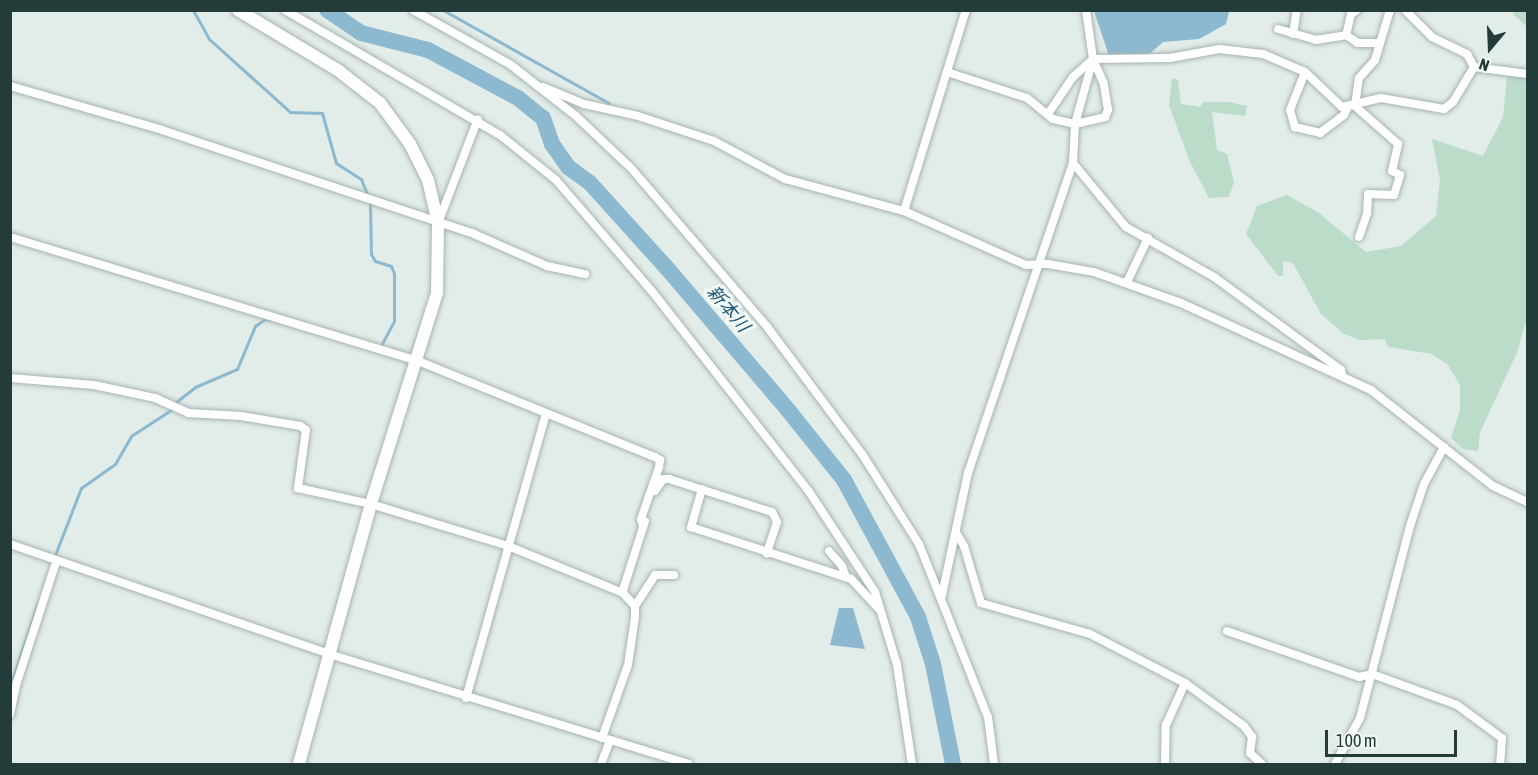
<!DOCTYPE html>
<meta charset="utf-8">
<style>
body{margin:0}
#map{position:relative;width:1538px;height:775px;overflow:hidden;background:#e2ece9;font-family:"Asap Condensed","Noto Sans JP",sans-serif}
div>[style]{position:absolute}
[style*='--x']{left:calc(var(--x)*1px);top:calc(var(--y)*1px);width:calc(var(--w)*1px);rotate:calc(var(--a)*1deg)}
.green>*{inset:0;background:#bcdcca}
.water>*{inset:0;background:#8cb9cf}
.stream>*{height:3px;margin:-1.5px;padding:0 1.5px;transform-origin:1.5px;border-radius:1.5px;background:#8cb9cf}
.river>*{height:16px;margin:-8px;padding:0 8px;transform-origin:8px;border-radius:8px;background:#8cb9cf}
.roads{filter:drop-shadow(0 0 2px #a5b4b1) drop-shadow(0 0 2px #a5b4b1)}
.street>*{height:8px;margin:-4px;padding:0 4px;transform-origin:4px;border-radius:4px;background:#fff}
.secondary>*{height:12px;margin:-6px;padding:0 6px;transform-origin:6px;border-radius:6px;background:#fff}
span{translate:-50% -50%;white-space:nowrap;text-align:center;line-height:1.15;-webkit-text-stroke:6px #f2f8f6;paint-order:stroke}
.water-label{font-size:18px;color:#1f5876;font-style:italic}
.frame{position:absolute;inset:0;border:12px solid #233c39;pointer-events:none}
.north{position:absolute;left:1460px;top:18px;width:60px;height:60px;-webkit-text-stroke:4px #f2f8f6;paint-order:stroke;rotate:199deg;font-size:16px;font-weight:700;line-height:24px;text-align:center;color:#233c39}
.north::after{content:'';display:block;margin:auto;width:21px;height:27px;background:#233c39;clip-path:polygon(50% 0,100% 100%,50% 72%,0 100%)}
.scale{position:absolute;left:1325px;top:730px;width:132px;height:27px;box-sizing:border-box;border:3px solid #233c39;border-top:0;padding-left:8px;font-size:18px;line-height:21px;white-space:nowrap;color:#233c39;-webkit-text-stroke:4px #f2f8f6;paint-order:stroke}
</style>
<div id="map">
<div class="green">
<div style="clip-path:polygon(1516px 11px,1527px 11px,1527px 27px,1513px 14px)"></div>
<div style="clip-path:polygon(1507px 76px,1527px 77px,1527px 317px,1517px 353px,1480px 432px,1478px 451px,1463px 449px,1451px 438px,1460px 410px,1460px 385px,1448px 365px,1432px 354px,1388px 347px,1385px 339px,1360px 340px,1344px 334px,1321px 314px,1293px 263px,1283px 261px,1283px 276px,1278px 276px,1246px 234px,1257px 206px,1287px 195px,1319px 213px,1366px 252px,1401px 246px,1436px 216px,1440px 180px,1432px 139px,1483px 156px,1503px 117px)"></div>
<div style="clip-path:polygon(1172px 78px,1178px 80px,1181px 104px,1200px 107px,1203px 102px,1228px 102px,1247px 106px,1245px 116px,1212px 112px,1217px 150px,1227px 154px,1234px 182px,1229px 197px,1209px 198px,1189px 160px,1169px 105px)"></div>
</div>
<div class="water">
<div style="clip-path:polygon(1094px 11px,1237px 11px,1229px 12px,1226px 24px,1199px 39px,1163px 42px,1146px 57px,1109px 56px)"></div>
<div style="clip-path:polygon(839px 608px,853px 608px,865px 649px,830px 645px)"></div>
</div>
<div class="stream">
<div style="--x:193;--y:10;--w:33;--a:61"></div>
<div style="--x:209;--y:39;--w:109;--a:42"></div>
<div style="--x:290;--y:112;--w:32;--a:2"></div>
<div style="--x:322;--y:113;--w:52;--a:74.4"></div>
<div style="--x:336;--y:163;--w:30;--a:33"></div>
<div style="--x:361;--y:179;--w:18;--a:68"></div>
<div style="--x:443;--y:10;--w:190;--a:29.3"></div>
<div style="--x:370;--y:203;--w:51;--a:88.9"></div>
<div style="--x:371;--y:254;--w:8;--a:60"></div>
<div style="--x:375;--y:261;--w:17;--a:17"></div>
<div style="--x:391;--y:266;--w:8;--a:67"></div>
<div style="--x:394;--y:273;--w:48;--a:90"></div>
<div style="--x:394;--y:321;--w:27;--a:118"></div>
<div style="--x:176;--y:402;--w:24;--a:-38"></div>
<div style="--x:195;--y:387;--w:46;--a:-23.2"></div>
<div style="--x:237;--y:369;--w:47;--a:-67.3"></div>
<div style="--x:255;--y:326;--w:12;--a:-35"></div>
<div style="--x:265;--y:319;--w:6;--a:9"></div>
<div style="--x:55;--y:555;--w:72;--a:-68.8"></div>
<div style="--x:81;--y:488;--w:42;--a:-35.2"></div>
<div style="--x:115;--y:464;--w:32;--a:-60"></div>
<div style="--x:131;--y:436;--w:48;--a:-33"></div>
<div style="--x:10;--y:686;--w:88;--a:-71.4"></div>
</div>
<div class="river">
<div style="--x:327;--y:10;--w:41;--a:34.1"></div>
<div style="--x:361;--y:33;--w:69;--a:14.2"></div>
<div style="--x:428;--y:50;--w:102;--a:28.1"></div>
<div style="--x:518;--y:98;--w:32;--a:39"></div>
<div style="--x:543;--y:118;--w:28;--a:71"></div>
<div style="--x:552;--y:144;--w:28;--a:55"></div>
<div style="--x:568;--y:167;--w:27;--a:36"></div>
<div style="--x:590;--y:183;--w:113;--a:47.9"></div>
<div style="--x:666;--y:267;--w:188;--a:49.5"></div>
<div style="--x:788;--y:410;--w:90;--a:51.3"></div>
<div style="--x:844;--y:480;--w:156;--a:61.6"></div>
<div style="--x:918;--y:617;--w:49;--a:72.3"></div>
<div style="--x:933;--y:664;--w:102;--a:78.7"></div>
</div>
<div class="roads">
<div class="street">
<div style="--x:285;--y:10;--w:249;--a:30.2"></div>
<div style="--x:500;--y:135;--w:72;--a:38.8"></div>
<div style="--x:556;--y:180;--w:145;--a:49.2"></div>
<div style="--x:651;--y:290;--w:254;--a:51.9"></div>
<div style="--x:808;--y:490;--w:122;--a:56.7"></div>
<div style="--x:875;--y:592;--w:76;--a:73.2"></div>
<div style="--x:897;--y:665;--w:100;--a:81.4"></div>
<div style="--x:413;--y:10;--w:112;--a:29.3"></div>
<div style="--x:511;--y:65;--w:84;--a:38.2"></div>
<div style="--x:577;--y:117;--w:74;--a:43.4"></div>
<div style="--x:631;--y:168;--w:211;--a:49.4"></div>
<div style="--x:768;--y:328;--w:157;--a:53.3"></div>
<div style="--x:862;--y:454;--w:107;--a:57.7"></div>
<div style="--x:919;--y:544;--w:186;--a:68.3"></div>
<div style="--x:988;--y:717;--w:47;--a:82.7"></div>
<div style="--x:1357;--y:10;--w:7;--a:146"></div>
<div style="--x:1351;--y:14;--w:22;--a:103"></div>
<div style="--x:1346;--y:35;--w:14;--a:34"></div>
<div style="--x:1358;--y:43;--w:21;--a:0"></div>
<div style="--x:1405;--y:10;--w:38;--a:45"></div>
<div style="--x:1432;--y:37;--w:39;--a:26"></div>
<div style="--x:1467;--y:54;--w:15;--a:62"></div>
<div style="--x:1474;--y:67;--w:54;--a:7.4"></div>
<div style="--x:1278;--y:29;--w:40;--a:16"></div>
<div style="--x:1316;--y:40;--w:30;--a:-9"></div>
<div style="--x:1293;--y:34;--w:24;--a:-81"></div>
<div style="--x:947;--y:72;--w:84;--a:18"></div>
<div style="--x:1027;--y:98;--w:33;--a:39"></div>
<div style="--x:1053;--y:119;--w:23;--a:13"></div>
<div style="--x:1075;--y:124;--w:31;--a:-13"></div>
<div style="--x:1105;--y:117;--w:8;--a:-67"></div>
<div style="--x:1108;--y:110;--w:26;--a:-99"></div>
<div style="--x:1104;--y:84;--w:27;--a:-114"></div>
<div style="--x:1305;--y:72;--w:41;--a:111.5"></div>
<div style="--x:1290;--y:110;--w:18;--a:74"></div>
<div style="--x:1295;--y:127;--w:26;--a:13"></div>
<div style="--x:1320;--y:133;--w:30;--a:-37"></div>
<div style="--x:1344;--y:115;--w:9;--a:-63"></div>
<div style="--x:10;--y:86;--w:158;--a:16.1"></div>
<div style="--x:162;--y:130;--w:329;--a:18.4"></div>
<div style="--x:474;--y:234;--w:80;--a:23.7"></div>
<div style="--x:547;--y:266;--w:39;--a:12"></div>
<div style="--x:543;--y:87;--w:44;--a:22.5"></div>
<div style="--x:584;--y:104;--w:55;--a:12.5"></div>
<div style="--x:638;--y:116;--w:80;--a:18.2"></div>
<div style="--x:714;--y:141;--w:81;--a:28.2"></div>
<div style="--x:785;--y:179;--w:123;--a:15.1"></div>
<div style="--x:904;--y:211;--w:133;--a:23.9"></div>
<div style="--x:1026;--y:265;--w:22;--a:-3"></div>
<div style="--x:1048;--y:264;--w:47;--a:9.9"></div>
<div style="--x:1094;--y:272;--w:92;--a:19.6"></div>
<div style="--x:1181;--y:303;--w:209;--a:24.6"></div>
<div style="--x:1371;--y:390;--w:155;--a:38.2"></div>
<div style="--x:1493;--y:486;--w:38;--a:25"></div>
<div style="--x:1048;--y:114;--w:45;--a:-56"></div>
<div style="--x:1073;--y:77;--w:27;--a:-42"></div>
<div style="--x:1093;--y:59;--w:77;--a:-0.7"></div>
<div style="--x:1170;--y:58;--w:50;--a:-10.4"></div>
<div style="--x:1219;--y:49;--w:44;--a:6.5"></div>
<div style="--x:1263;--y:54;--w:46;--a:23.2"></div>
<div style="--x:1305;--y:72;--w:51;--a:43.4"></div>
<div style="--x:1342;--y:107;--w:40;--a:-13"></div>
<div style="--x:1381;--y:98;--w:64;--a:9.9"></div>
<div style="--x:1444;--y:109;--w:11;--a:-38"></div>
<div style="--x:1453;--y:102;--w:41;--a:-59"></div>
<div style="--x:1073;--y:163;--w:83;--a:50.4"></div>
<div style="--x:1126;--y:227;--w:101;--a:29.6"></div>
<div style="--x:1214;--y:277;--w:157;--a:36.2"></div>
<div style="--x:1341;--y:370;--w:4;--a:76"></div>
<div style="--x:904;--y:211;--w:210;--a:-72.9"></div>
<div style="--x:438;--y:223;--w:111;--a:-69"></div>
<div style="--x:10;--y:237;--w:426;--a:16.9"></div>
<div style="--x:418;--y:361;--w:256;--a:22.1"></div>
<div style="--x:655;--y:457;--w:6;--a:31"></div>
<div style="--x:660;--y:460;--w:7;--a:98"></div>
<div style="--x:659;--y:467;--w:55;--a:109.1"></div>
<div style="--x:641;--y:519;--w:7;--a:74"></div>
<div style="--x:1359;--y:237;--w:24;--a:-71"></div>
<div style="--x:1367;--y:214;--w:20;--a:-87"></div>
<div style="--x:1368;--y:194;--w:26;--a:2"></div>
<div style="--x:1394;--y:195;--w:21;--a:-73"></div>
<div style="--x:1400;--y:175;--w:9;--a:-153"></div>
<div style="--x:1392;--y:171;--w:28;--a:-77"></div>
<div style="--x:1398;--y:144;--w:57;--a:-138.5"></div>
<div style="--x:1355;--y:106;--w:28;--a:-82"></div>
<div style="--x:1359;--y:78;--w:24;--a:-48"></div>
<div style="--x:1375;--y:60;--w:52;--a:-73.3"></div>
<div style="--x:1127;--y:282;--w:49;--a:-64.5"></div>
<div style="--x:10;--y:378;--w:84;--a:4.8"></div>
<div style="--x:94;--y:385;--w:62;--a:12"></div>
<div style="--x:155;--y:398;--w:36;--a:24"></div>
<div style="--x:188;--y:413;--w:53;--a:3.2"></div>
<div style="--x:241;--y:416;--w:60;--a:9.6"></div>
<div style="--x:300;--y:426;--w:7;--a:34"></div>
<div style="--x:306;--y:430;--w:59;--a:97.9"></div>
<div style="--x:298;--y:488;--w:75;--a:12.4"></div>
<div style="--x:371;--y:504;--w:143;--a:17"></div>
<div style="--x:508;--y:546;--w:124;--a:22.2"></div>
<div style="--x:702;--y:489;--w:40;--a:106"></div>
<div style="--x:691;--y:527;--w:168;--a:18"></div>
<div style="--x:851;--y:579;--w:42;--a:46.9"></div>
<div style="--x:655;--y:491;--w:14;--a:-56"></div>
<div style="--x:663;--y:479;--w:6;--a:0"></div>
<div style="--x:669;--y:479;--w:108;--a:17.8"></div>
<div style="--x:772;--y:512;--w:11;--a:63"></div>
<div style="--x:777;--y:522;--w:33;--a:108"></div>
<div style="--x:957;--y:534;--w:14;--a:60"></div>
<div style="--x:964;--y:546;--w:59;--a:73.4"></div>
<div style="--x:981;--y:603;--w:113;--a:15.9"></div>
<div style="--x:1090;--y:634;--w:107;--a:27.3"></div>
<div style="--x:1185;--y:683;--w:73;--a:36.1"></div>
<div style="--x:1244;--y:726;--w:14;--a:54"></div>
<div style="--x:1252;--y:737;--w:16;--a:97"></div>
<div style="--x:1250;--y:753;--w:16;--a:43"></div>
<div style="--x:10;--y:544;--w:337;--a:19"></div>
<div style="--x:329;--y:654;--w:376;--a:17"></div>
<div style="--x:829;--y:551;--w:20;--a:49"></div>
<div style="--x:842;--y:566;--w:12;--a:70"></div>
<div style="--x:942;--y:595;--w:125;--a:-78"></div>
<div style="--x:968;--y:473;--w:327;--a:-71.3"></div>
<div style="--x:1073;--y:163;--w:39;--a:-87"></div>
<div style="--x:1075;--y:124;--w:67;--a:-74.5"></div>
<div style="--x:1093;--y:59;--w:49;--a:-98.1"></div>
<div style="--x:635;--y:606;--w:37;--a:-57"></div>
<div style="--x:655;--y:575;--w:19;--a:0"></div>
<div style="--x:1227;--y:631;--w:140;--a:19.2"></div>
<div style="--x:1359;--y:677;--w:13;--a:-13"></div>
<div style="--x:1372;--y:674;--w:90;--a:20"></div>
<div style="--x:1457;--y:705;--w:56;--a:36.3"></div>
<div style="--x:1502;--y:738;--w:26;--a:94"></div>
<div style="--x:466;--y:698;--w:295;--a:-74.3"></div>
<div style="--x:10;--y:714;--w:33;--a:-78"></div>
<div style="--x:17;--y:682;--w:126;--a:-72"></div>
<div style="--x:602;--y:738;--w:77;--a:-70.4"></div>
<div style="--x:628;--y:665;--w:49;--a:-81.7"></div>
<div style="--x:635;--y:617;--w:11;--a:-90"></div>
<div style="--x:635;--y:606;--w:18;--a:-133"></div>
<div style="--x:623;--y:593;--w:6;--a:-81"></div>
<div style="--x:624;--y:587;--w:69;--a:-72.3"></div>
<div style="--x:601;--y:764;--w:25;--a:-69"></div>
<div style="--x:1165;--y:764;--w:39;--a:-89"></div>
<div style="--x:1166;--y:725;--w:46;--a:-65.7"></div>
<div style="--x:1335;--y:764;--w:52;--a:-61.5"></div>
<div style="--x:1360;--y:718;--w:198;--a:-75.4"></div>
<div style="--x:1410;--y:526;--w:44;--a:-71.6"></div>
<div style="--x:1424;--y:484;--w:42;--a:-61.6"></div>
</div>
<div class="secondary">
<div style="--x:238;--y:10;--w:118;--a:31.1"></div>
<div style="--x:339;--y:71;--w:52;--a:38"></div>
<div style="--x:380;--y:103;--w:51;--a:53.8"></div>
<div style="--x:410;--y:144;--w:40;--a:63.4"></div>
<div style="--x:428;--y:180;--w:44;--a:76.9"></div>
<div style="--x:438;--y:223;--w:70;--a:90.8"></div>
<div style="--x:437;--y:293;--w:221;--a:107.4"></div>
<div style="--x:371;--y:504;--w:270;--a:105.5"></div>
</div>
</div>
<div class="water-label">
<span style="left:728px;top:309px;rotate:50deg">新本川</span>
</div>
<div class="frame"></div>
<div class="north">N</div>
<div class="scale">100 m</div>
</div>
